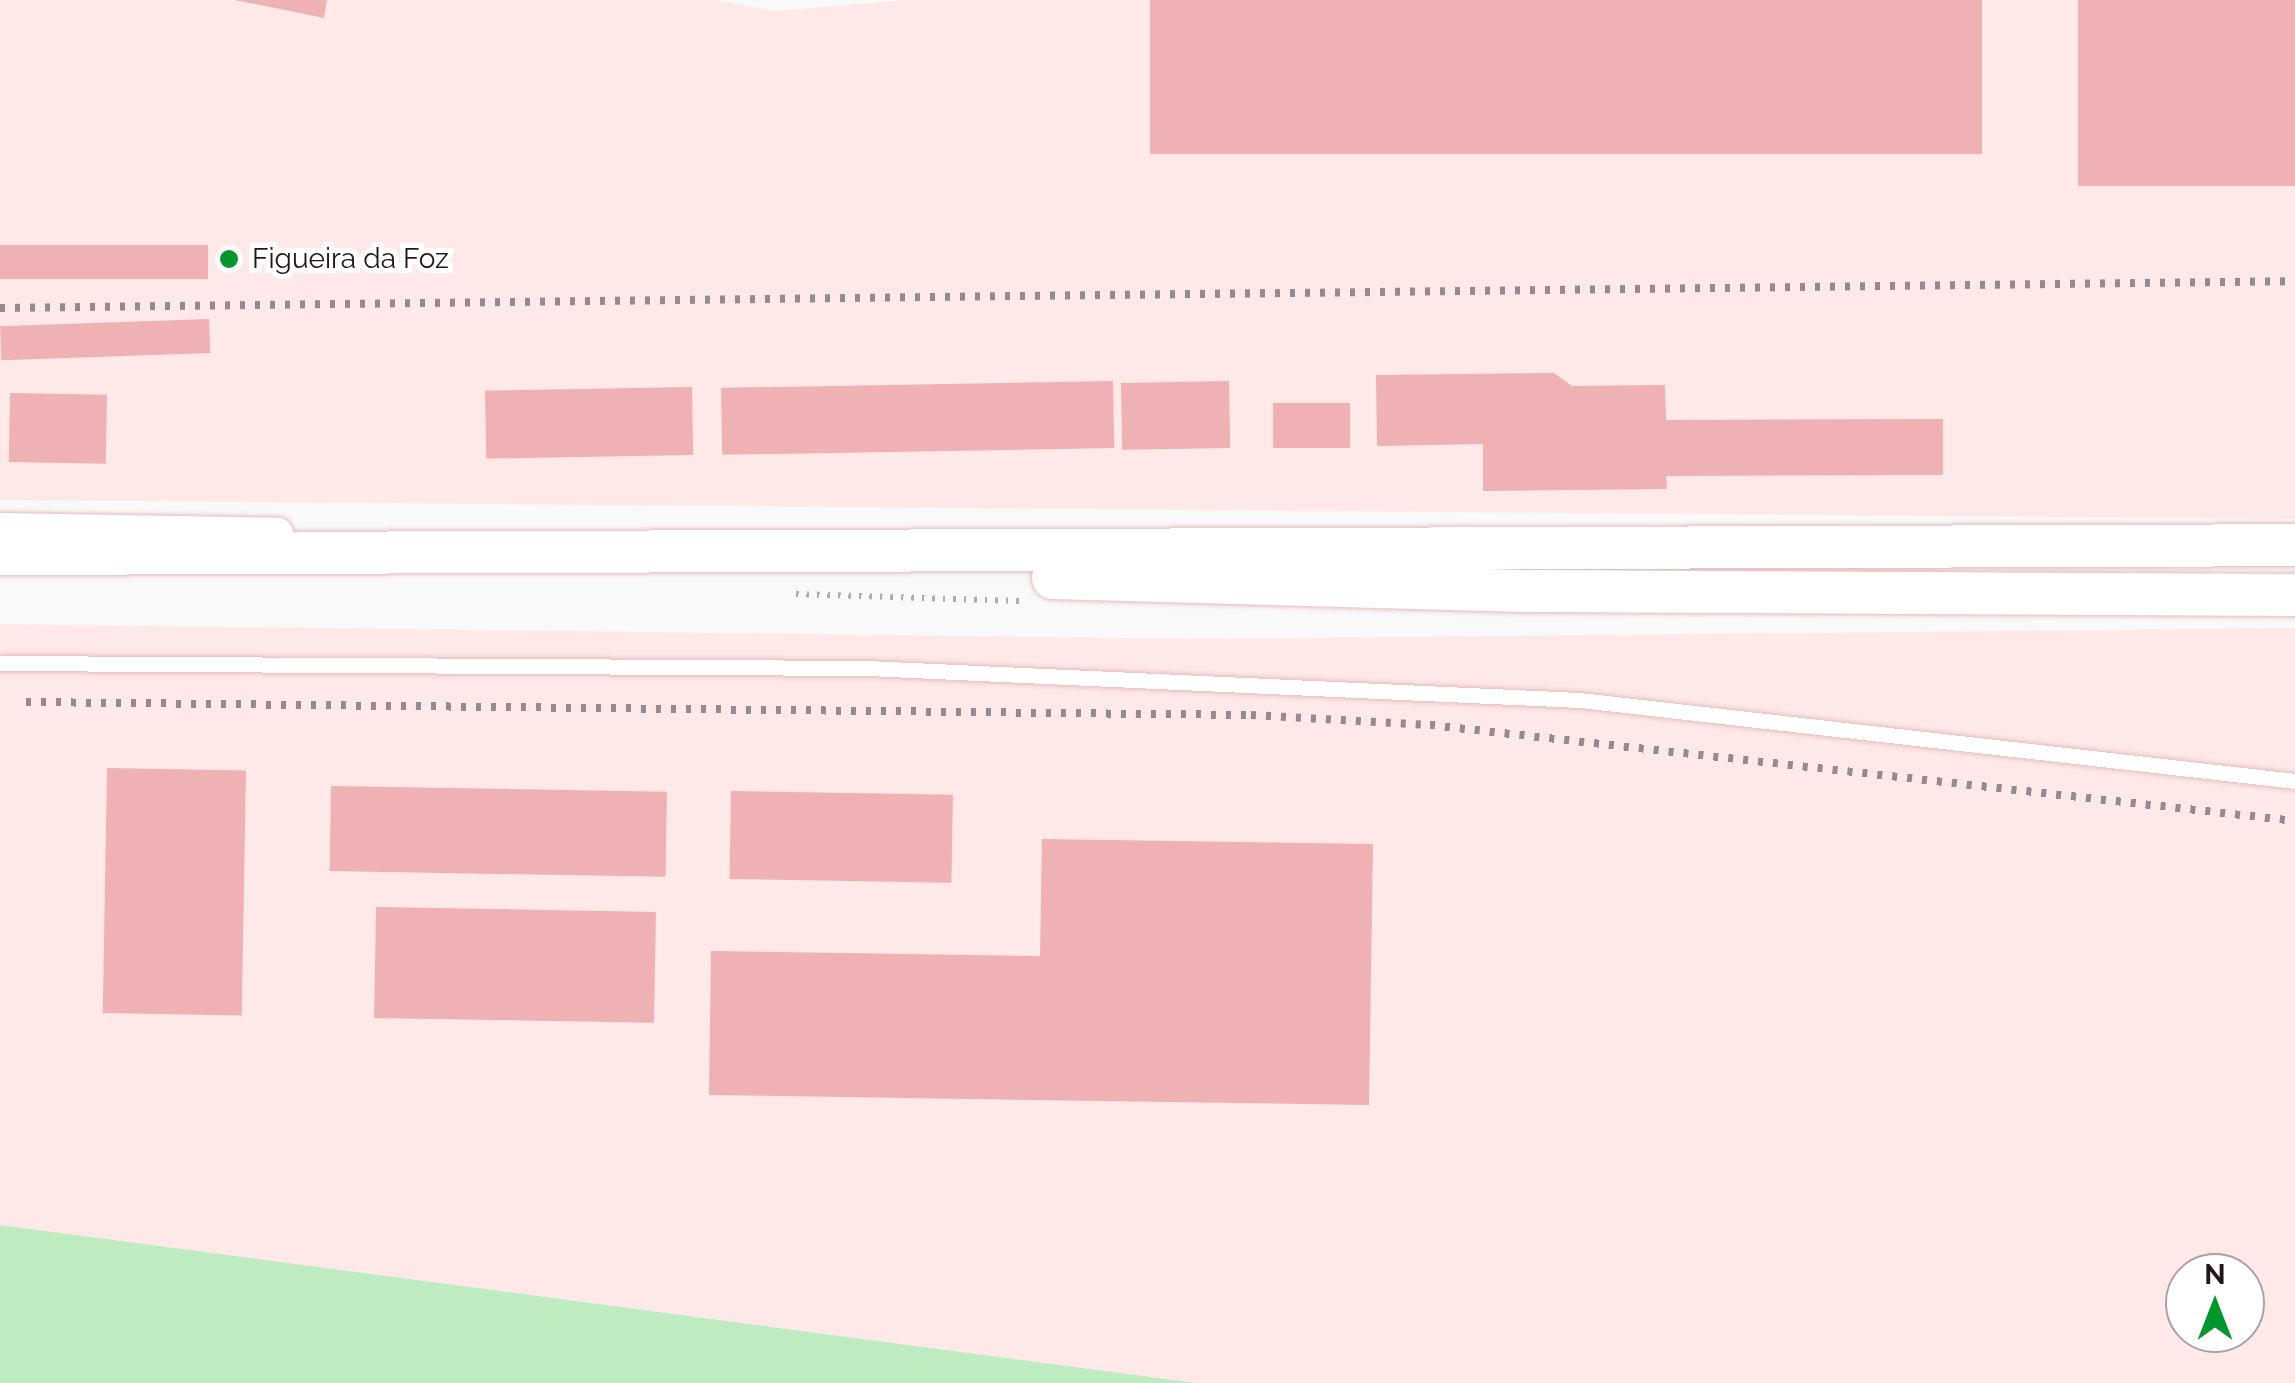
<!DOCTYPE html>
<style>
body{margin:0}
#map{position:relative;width:2295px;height:1383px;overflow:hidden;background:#f9f9f9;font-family:Raleway,sans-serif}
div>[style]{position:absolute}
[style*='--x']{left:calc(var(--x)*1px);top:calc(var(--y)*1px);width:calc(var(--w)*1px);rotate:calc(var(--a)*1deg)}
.built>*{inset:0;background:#fee8e8}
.water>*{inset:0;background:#bfebc0}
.building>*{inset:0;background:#efb1b3;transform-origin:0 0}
.path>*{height:6px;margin-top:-3px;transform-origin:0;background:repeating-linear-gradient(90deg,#b1acac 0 2.5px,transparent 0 10.5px)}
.roads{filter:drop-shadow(0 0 2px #e7bcbd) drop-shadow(0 0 2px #e7bcbd)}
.lane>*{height:15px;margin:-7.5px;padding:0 7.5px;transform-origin:7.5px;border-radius:7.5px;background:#fff}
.street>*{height:30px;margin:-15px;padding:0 15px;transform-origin:15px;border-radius:15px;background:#fff}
.secondary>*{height:42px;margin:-21px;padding:0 21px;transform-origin:21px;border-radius:21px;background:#fff}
.rail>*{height:8px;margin-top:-4px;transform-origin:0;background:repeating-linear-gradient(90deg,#938c8c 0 5px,transparent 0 15px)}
.dots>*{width:28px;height:28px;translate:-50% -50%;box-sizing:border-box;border:5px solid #fff;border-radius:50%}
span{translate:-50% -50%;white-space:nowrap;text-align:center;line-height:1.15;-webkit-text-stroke:10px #fff;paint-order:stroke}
.poi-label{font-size:28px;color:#251617}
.left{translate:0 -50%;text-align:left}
.north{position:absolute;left:2165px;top:1253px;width:100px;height:100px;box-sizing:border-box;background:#fff;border:2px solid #a8a2a2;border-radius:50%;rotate:0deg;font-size:28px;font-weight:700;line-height:40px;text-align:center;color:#251617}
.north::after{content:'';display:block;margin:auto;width:35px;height:45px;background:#03962c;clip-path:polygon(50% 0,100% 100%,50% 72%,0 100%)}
</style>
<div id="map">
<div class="built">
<div style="clip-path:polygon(0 0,716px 0,775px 11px,906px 0,2295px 0,2295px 519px,0 500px)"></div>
<div style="clip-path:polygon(evenodd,0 624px,1207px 639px,2295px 628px,2295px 1383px,1196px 1383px,0 1225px,0 624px,2185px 1273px,2245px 1273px,2245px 1333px,2185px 1333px,2185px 1273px)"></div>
</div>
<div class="water">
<div style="clip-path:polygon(0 1225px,1196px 1383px,0 1383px)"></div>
</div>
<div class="building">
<div style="clip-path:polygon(235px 0,327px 0,324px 18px)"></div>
<div style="left:1150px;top:0;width:832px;height:154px"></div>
<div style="left:2078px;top:0;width:217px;height:186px"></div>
<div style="left:208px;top:245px;width:34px;height:208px;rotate:90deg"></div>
<div style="left:209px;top:319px;width:34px;height:209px;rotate:88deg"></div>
<div style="clip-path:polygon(1554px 373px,1572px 386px,1665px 385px,1666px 420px,1943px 419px,1943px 475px,1666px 476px,1667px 489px,1483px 491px,1483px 444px,1377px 446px,1376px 375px)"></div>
<div style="left:1113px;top:381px;width:67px;height:392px;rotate:89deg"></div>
<div style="left:1229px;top:381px;width:67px;height:108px;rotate:89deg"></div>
<div style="left:692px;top:387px;width:68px;height:207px;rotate:89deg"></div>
<div style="left:10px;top:393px;width:97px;height:69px;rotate:1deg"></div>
<div style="left:1273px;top:403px;width:77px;height:45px"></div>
<div style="left:107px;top:768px;width:139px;height:245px;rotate:1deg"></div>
<div style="left:331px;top:786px;width:336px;height:85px;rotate:1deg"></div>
<div style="left:731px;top:791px;width:222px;height:88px;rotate:1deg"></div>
<div style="clip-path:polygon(1042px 839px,1373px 844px,1369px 1105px,709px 1095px,711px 951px,1040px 956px)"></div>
<div style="left:376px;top:907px;width:280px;height:111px;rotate:1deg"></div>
</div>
<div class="path">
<div style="--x:796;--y:594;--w:228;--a:1.8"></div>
</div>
<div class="roads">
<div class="lane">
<div style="--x:0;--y:663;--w:867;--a:0.33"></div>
<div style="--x:867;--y:668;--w:714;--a:2.57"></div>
<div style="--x:1580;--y:700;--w:720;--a:6.46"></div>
</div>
<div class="street">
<div style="--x:0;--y:528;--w:278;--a:1"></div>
</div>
<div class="secondary">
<div style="--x:0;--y:554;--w:2295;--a:-0.22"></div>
<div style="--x:1053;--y:578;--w:478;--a:1.6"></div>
<div style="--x:1531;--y:591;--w:764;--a:0.3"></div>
</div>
</div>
<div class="rail">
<div style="--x:0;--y:308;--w:2295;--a:-0.67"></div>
<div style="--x:26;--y:702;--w:1225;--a:0.61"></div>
<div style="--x:1251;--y:715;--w:179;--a:3.2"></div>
<div style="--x:1430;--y:725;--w:870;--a:6.33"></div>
</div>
<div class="dots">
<div style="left:229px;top:259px;background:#03962c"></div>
</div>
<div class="poi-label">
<span class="left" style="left:252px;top:259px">Figueira da Foz</span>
</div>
<div class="north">N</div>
</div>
